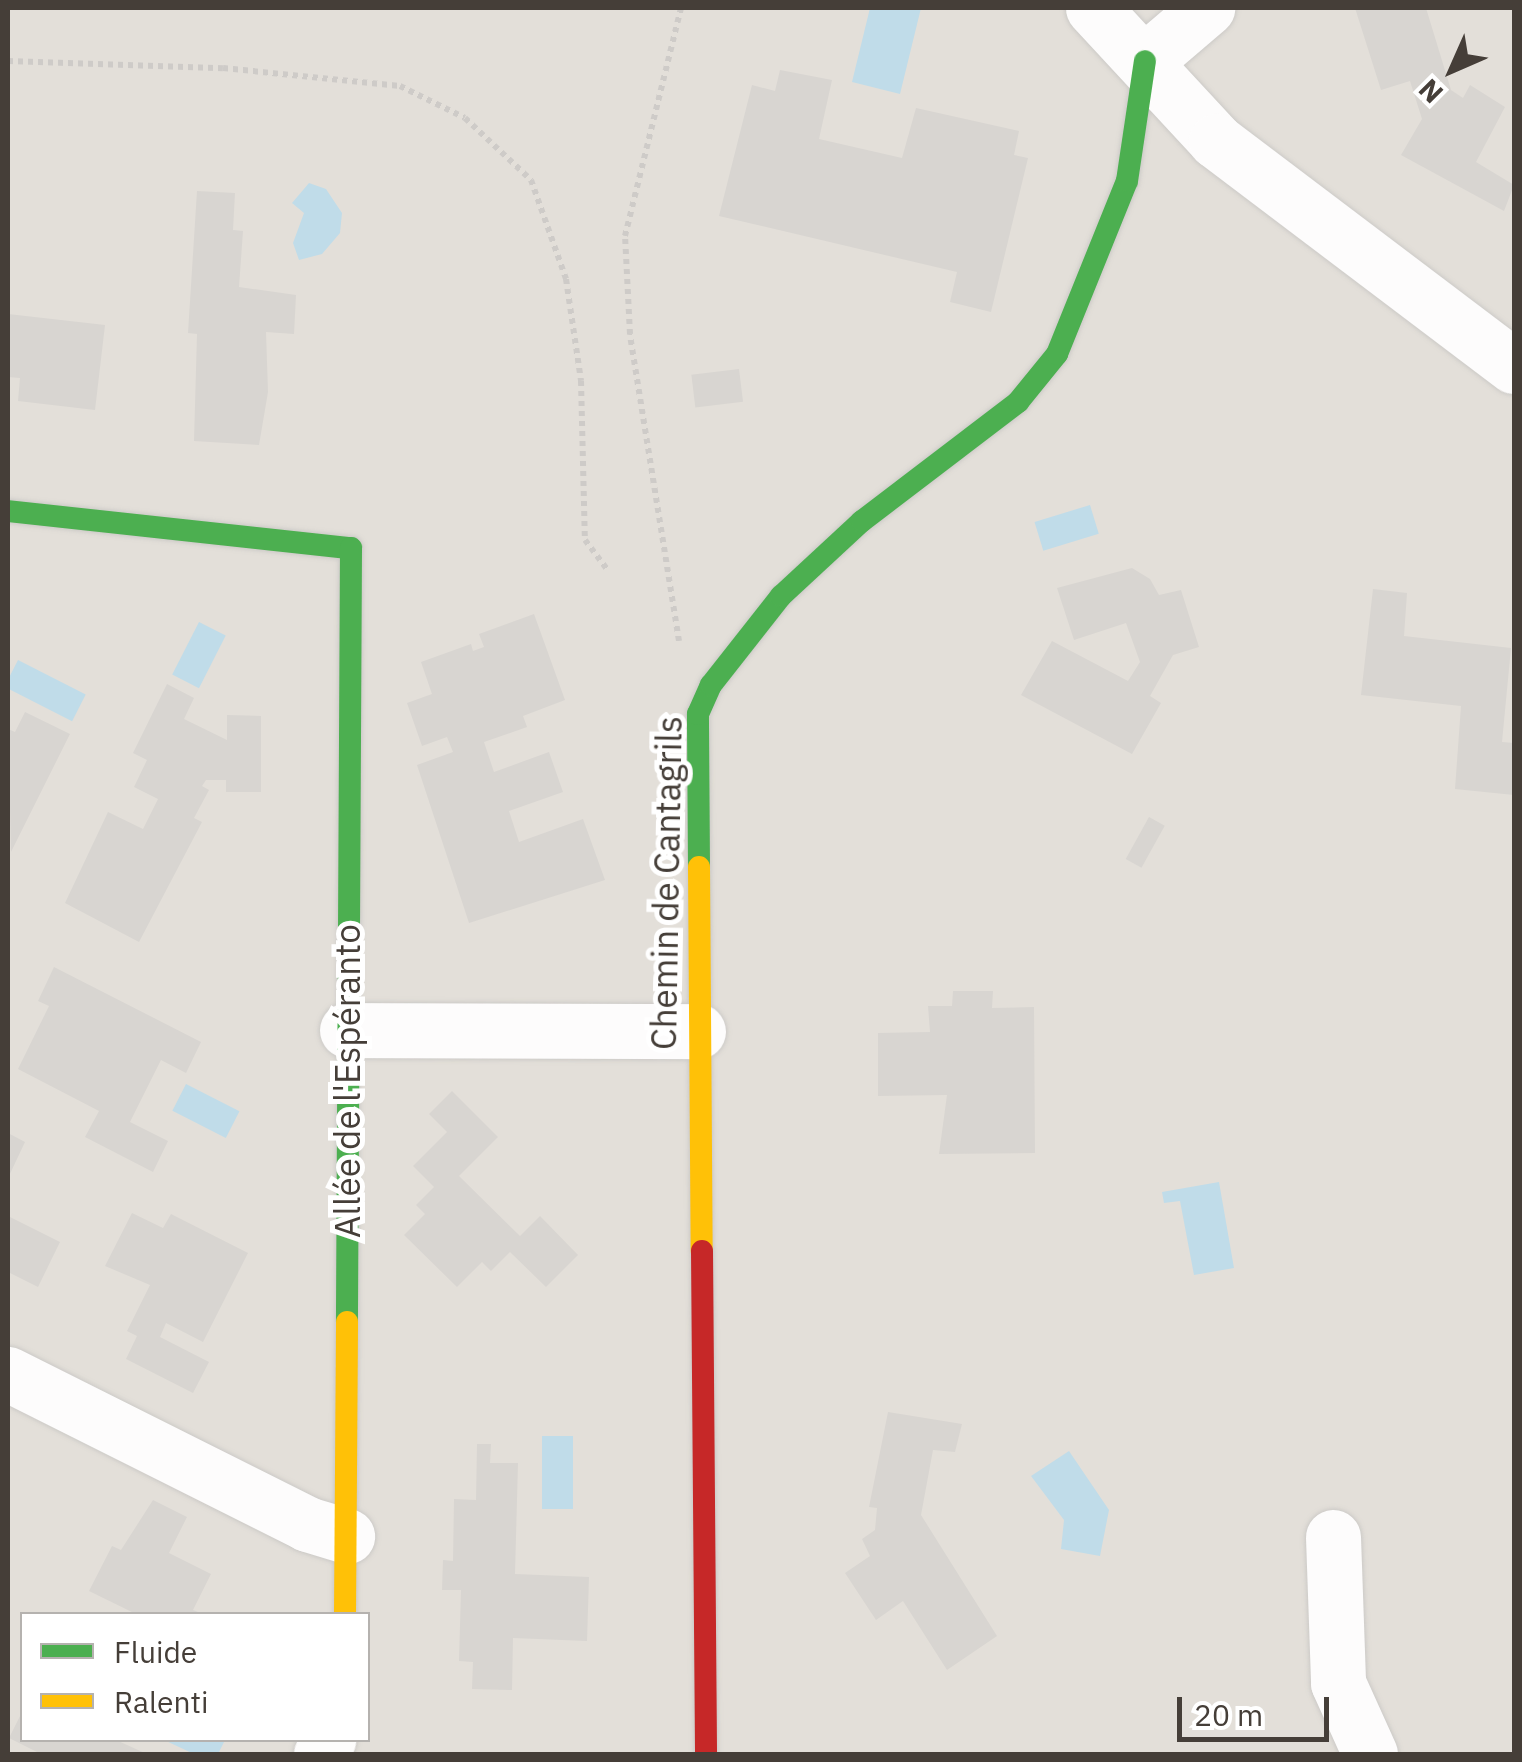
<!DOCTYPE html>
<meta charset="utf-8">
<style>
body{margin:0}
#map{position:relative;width:1522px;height:1762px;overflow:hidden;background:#f0edea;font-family:"IBM Plex Sans",sans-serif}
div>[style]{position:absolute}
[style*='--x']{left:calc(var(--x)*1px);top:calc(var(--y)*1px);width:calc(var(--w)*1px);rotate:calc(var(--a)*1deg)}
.residential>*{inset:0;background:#e3dfd9}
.water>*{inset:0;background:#c0dce9;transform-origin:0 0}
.building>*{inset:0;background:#d8d5d1;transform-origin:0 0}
.path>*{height:6px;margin-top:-3px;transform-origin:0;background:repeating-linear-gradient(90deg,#cecbc8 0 5px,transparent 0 10px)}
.roads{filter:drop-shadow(0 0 2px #cccac7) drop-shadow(0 0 2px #cccac7)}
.street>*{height:55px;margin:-27.5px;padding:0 27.5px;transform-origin:27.5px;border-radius:27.5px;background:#fdfcfc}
.fast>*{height:22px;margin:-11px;padding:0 11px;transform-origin:11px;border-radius:11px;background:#4caf50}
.slow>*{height:22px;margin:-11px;padding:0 11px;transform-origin:11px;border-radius:11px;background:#ffc107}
.jam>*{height:22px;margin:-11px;padding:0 11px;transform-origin:11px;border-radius:11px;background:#c62828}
span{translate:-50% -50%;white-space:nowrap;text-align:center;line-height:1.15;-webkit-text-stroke:10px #fff;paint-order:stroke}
.street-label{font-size:35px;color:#453e38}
.frame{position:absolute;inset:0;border:10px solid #453e38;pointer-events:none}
.legend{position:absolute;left:20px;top:1612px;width:350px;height:130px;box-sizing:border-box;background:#fff;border:2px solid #b5b2af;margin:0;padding:12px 18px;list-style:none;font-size:30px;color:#453e38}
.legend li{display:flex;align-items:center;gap:20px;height:50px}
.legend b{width:50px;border:2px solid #b5b2af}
.north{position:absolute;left:1402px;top:20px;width:100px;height:100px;-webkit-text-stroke:8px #fff;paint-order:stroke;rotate:225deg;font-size:28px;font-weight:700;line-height:40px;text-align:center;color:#453e38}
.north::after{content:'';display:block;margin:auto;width:35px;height:45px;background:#453e38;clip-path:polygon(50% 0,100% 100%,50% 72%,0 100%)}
.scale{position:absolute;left:1177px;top:1697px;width:152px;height:45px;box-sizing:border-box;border:5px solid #453e38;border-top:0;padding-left:12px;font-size:30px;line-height:35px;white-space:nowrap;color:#453e38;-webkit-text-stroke:8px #fff;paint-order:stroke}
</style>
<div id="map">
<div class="residential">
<div style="clip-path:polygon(evenodd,8px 8px,1514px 8px,1514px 1754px,8px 1754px,8px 8px,22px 1614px,368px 1614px,368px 1740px,22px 1740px,22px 1614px)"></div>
</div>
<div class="water">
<div style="clip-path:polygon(870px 8px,921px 8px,900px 94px,852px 82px)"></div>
<div style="clip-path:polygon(309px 183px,326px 189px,342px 213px,340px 233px,322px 254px,299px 260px,293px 243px,304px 213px,292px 203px)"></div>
<div style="left:1090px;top:505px;width:30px;height:58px;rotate:73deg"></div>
<div style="left:199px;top:622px;width:30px;height:59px;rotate:27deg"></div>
<div style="left:18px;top:660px;width:76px;height:30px;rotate:27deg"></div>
<div style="left:186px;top:1084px;width:60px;height:30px;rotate:27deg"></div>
<div style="clip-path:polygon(1219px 1182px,1234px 1268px,1194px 1275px,1180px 1201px,1164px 1203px,1162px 1192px)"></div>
<div style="left:542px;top:1436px;width:31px;height:73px"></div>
<div style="clip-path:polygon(1069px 1451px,1109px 1510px,1100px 1556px,1061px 1549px,1064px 1520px,1031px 1476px)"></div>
<div style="clip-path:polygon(164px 1740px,225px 1740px,218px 1754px,194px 1754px)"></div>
</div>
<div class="building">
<div style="clip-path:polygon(1355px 8px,1426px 8px,1451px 90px,1463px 98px,1470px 85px,1505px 107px,1476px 162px,1514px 185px,1504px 211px,1401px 155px,1422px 119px,1410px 81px,1381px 90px)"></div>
<div style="clip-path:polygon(780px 70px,832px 80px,819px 139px,902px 158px,916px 108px,1019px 131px,1014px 155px,1028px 158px,991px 312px,950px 302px,957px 272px,719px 216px,752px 85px,775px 91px)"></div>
<div style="clip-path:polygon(197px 191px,235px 193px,233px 230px,243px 231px,239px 287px,296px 295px,294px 334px,266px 332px,268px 392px,259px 445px,194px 441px,197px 334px,188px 333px)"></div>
<div style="clip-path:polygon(8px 314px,105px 325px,95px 410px,18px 401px,20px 378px,8px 377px)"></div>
<div style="left:739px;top:369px;width:33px;height:48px;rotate:83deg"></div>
<div style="clip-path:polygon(1132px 568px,1150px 579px,1159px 595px,1181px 590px,1199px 647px,1173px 655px,1150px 696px,1161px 703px,1132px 754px,1021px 695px,1052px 641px,1128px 681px,1140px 662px,1126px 623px,1074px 640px,1057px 588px)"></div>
<div style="clip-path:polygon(1373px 589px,1407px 593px,1404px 636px,1511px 648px,1502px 742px,1514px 743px,1514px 795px,1455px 789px,1461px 706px,1361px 695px)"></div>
<div style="clip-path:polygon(534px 614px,565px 700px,523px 716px,527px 727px,484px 742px,494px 772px,549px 752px,563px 792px,509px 811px,519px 842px,583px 819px,605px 880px,469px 923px,417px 765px,453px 752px,447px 737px,422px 746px,407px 703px,432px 694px,421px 662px,471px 644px,473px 651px,484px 647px,479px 634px)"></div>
<div style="clip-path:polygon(167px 684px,194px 698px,184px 719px,227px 740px,227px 715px,261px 716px,261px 792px,226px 792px,226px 780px,206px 780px,202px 786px,209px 790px,194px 818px,202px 822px,139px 942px,65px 903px,108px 812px,143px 829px,158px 799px,134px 787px,147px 760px,133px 753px)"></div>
<div style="clip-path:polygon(25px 712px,70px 734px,11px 852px,8px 729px,15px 732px)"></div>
<div style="left:1149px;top:817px;width:18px;height:48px;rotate:29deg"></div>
<div style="clip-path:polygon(54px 967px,201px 1042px,186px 1073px,161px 1060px,130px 1122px,168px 1141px,153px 1172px,85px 1137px,99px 1111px,18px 1069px,49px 1006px,38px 1001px)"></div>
<div style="clip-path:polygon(953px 991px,993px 991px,992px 1008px,1034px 1007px,1035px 1153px,939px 1154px,947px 1095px,878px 1096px,878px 1033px,930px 1032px,928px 1006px,952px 1006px)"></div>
<div style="clip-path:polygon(452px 1091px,498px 1137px,459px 1176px,520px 1236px,540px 1216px,578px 1255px,546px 1287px,510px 1252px,491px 1271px,482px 1262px,457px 1287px,404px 1235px,425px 1214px,416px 1205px,434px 1187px,413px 1166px,447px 1132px,429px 1114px)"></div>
<div style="clip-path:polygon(8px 1133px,25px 1142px,8px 1178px)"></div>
<div style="clip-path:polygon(132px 1213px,163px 1228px,171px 1214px,248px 1253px,203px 1342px,166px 1323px,160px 1337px,209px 1362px,193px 1393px,126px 1359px,137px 1336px,127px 1331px,150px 1285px,105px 1266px)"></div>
<div style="clip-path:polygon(8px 1216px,60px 1242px,38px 1287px,8px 1272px)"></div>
<div style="clip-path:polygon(888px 1412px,962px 1424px,955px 1452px,933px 1450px,921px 1515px,997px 1636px,947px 1670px,903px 1601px,876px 1620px,845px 1573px,870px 1556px,862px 1539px,875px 1530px,877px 1508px,869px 1507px)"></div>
<div style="clip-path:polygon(477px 1444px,491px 1444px,490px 1463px,518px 1463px,515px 1574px,589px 1577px,587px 1641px,513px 1638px,512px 1690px,472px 1689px,473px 1662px,459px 1661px,461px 1590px,442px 1590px,443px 1560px,453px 1561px,454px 1499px,476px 1500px)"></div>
<div style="clip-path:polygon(153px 1500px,187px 1517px,169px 1553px,211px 1574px,193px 1610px,203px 1614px,136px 1614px,89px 1591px,112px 1546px,121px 1550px)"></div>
<div style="clip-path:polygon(22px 1712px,22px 1740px,116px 1740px,147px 1754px,41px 1754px,9px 1738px)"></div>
</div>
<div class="path">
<div style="--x:8;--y:61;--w:215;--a:1.9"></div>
<div style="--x:223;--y:68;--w:178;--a:5.8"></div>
<div style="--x:400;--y:86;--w:72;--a:26.2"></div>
<div style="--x:465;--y:118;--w:91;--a:43.2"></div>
<div style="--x:531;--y:180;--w:105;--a:70.5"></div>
<div style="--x:566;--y:279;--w:103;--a:81.6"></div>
<div style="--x:581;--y:381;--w:159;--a:88.6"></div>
<div style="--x:585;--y:540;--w:39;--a:53"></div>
<div style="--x:679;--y:641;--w:311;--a:-99.1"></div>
<div style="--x:630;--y:334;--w:98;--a:-92.9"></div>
<div style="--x:625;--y:236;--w:235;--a:-76.2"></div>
</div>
<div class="roads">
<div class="street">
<div style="--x:1093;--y:8;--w:181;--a:47.2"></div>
<div style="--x:1216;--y:141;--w:373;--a:37.1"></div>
<div style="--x:1145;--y:61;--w:82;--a:-40.5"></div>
<div style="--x:347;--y:1030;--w:351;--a:0.2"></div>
<div style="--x:8;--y:1374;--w:335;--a:26.6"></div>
<div style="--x:307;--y:1524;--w:42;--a:16.7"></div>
<div style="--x:1333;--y:1537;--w:146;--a:88"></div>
<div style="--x:1338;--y:1683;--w:78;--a:65.7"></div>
<div style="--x:321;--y:1754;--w:16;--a:-63"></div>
</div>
<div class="fast">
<div style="--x:8;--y:511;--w:345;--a:6.2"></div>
<div style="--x:351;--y:548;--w:774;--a:90.3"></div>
<div style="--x:699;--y:867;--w:153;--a:-90.4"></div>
<div style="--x:698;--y:714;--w:32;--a:-66"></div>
<div style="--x:711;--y:685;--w:113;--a:-51.8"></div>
<div style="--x:781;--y:596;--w:110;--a:-42.8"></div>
<div style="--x:862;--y:521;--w:196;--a:-37.3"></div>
<div style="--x:1018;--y:402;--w:62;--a:-50.9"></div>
<div style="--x:1057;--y:354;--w:187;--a:-68"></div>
<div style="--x:1127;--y:181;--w:121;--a:-81.5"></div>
</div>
<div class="slow">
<div style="--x:699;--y:867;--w:384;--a:89.6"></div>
<div style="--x:345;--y:1614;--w:292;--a:-89.6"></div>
</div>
<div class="jam">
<div style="--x:702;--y:1251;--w:503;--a:89.54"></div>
</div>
</div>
<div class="street-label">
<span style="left:666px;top:883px;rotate:-89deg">Chemin de Cantagrils</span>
<span style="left:347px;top:1081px;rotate:-90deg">Allée de l'Espéranto</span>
</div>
<div class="frame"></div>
<ul class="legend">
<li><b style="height:12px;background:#4caf50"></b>Fluide</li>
<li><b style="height:12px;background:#ffc107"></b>Ralenti</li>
</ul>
<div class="north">N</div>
<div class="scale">20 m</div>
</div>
